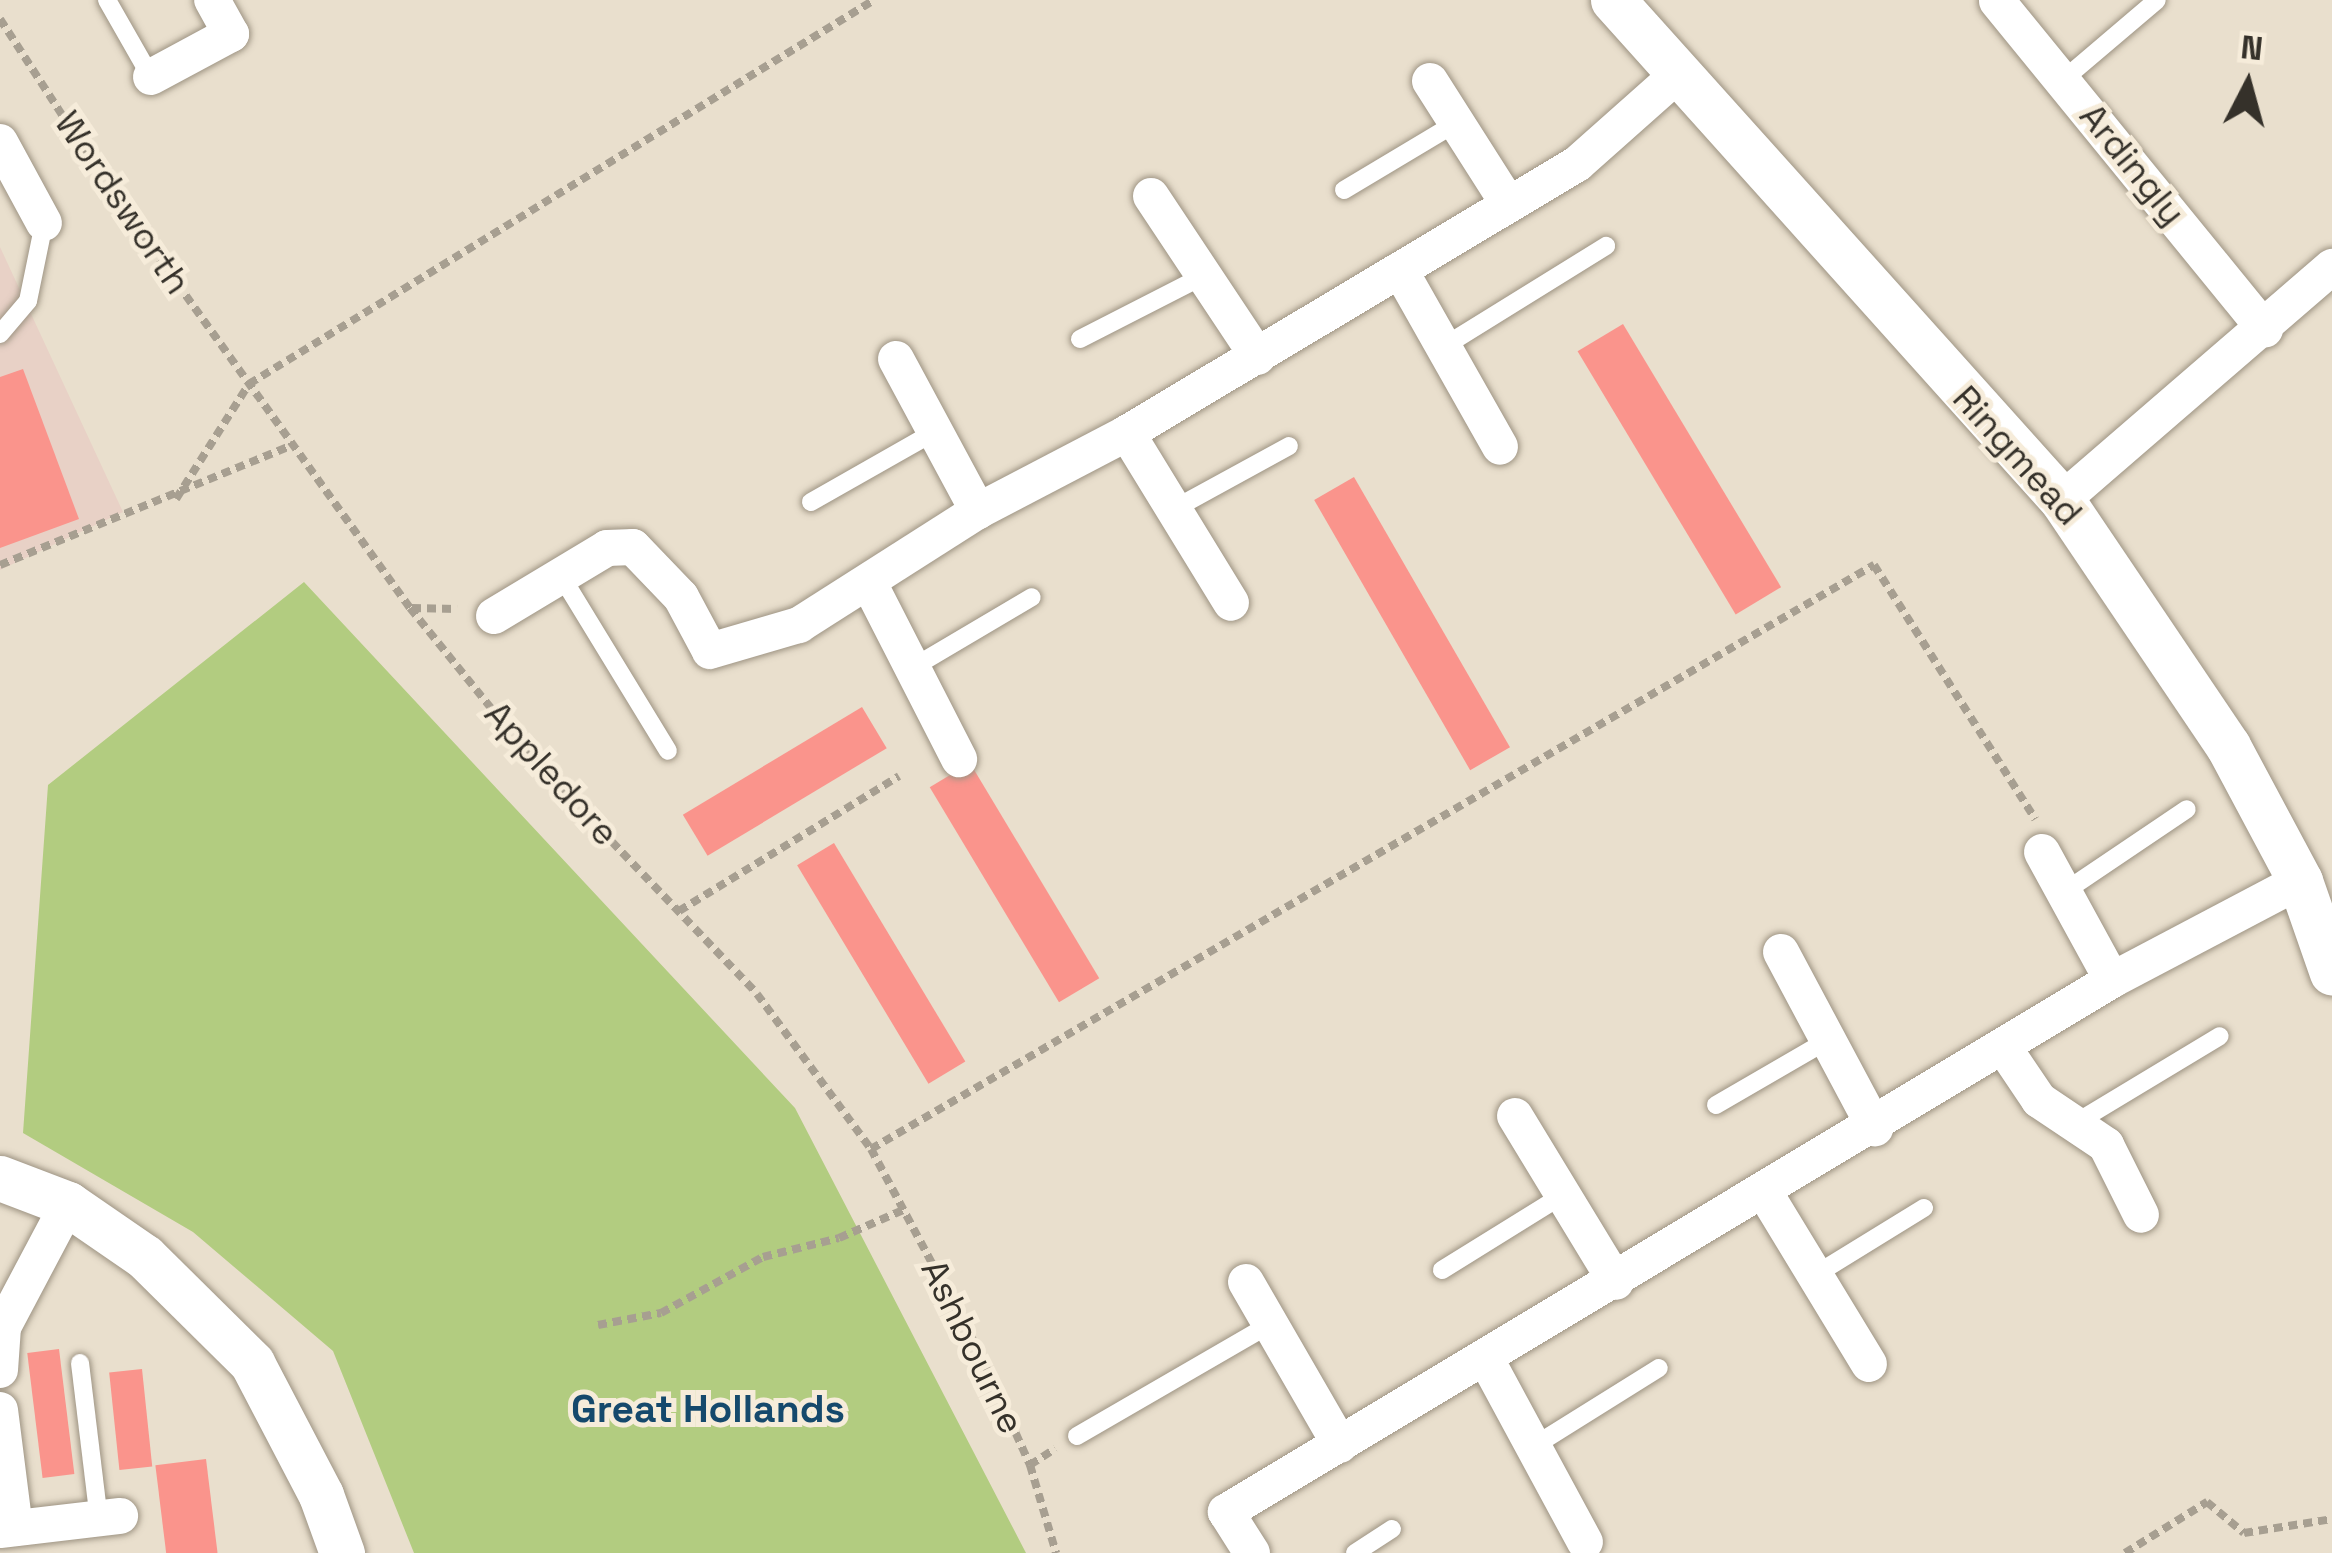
<!DOCTYPE html>
<style>
body{margin:0}
#map{position:relative;width:2332px;height:1553px;overflow:hidden;background:#e9dfcd;font-family:"Space Grotesk",sans-serif}
div>[style]{position:absolute}
[style*='--x']{left:calc(var(--x)*1px);top:calc(var(--y)*1px);width:calc(var(--w)*1px);rotate:calc(var(--a)*1deg)}
.commercial>*{inset:0;background:#e8d1c6}
.green>*{inset:0;background:#b2cc80}
.building>*{inset:0;background:#fa948c;transform-origin:0 0}
.path>*{height:8px;margin-top:-4px;transform-origin:0;background:repeating-linear-gradient(90deg,#a79f91 0 9px,transparent 0 15px)}
.roads{filter:drop-shadow(0 0 3px #9e9483) drop-shadow(0 0 3px #9e9483)}
.service>*{height:18px;margin:-9px;padding:0 9px;transform-origin:9px;border-radius:9px;background:#fff}
.minor>*{height:36px;margin:-18px;padding:0 18px;transform-origin:18px;border-radius:18px;background:#fff}
.tertiary>*{height:45px;margin:-22.5px;padding:0 22.5px;transform-origin:22.5px;border-radius:22.5px;background:#fff}
span{translate:-50% -50%;white-space:nowrap;text-align:center;line-height:1.15;-webkit-text-stroke:10px #f6ecda;paint-order:stroke}
.street-label{font-size:36px;color:#35312a}
.neighbourhood-label{font-size:39px;color:#15496c;font-weight:700}
.north{position:absolute;left:2188px;top:24px;width:120px;height:120px;-webkit-text-stroke:9px #f6ecda;paint-order:stroke;rotate:6deg;font-size:33px;font-weight:700;line-height:48px;text-align:center;color:#35312a}
.north::after{content:'';display:block;margin:auto;width:42px;height:54px;background:#35312a;clip-path:polygon(50% 0,100% 100%,50% 72%,0 100%)}
</style>
<div id="map">
<div class="commercial">
<div style="clip-path:polygon(0 247px,123px 512px,0 570px)"></div>
</div>
<div class="green">
<div style="clip-path:polygon(304px 582px,795px 1108px,1026px 1553px,414px 1553px,333px 1351px,193px 1232px,23px 1133px,48px 785px)"></div>
</div>
<div class="building">
<div style="left:1623px;top:324px;width:307px;height:53px;rotate:59deg"></div>
<div style="clip-path:polygon(23px 369px,79px 519px,0 548px,0 377px)"></div>
<div style="left:1354px;top:477px;width:312px;height:46px;rotate:60deg"></div>
<div style="left:862px;top:707px;width:48px;height:209px;rotate:59deg"></div>
<div style="left:970px;top:763px;width:251px;height:47px;rotate:59deg"></div>
<div style="left:834px;top:843px;width:255px;height:43px;rotate:59deg"></div>
<div style="left:59px;top:1349px;width:126px;height:32px;rotate:83deg"></div>
<div style="left:142px;top:1369px;width:98px;height:33px;rotate:84deg"></div>
<div style="left:206px;top:1459px;width:95px;height:51px;rotate:83deg"></div>
</div>
<div class="path">
<div style="--x:0;--y:19;--w:213;--a:57.1"></div>
<div style="--x:116;--y:198;--w:505;--a:54.36"></div>
<div style="--x:410;--y:608;--w:189;--a:51"></div>
<div style="--x:529;--y:755;--w:330;--a:46.3"></div>
<div style="--x:757;--y:994;--w:192;--a:53.7"></div>
<div style="--x:871;--y:1149;--w:229;--a:61.9"></div>
<div style="--x:979;--y:1351;--w:125;--a:65.9"></div>
<div style="--x:1030;--y:1465;--w:92;--a:73.5"></div>
<div style="--x:176;--y:499;--w:136;--a:-57.6"></div>
<div style="--x:249;--y:384;--w:734;--a:-31.57"></div>
<div style="--x:0;--y:565;--w:317;--a:-22.3"></div>
<div style="--x:412;--y:608;--w:45;--a:1.3"></div>
<div style="--x:679;--y:911;--w:258;--a:-31.5"></div>
<div style="--x:871;--y:1149;--w:1161;--a:-30.21"></div>
<div style="--x:1874;--y:565;--w:301;--a:57.6"></div>
<div style="--x:598;--y:1325;--w:64;--a:-10.8"></div>
<div style="--x:661;--y:1313;--w:116;--a:-28.8"></div>
<div style="--x:763;--y:1257;--w:78;--a:-14"></div>
<div style="--x:839;--y:1238;--w:70;--a:-23.6"></div>
<div style="--x:1030;--y:1465;--w:30;--a:-33"></div>
<div style="--x:2125;--y:1553;--w:97;--a:-31.9"></div>
<div style="--x:2207;--y:1502;--w:48;--a:40"></div>
<div style="--x:2244;--y:1533;--w:89;--a:-9"></div>
</div>
<div class="roads">
<div class="service">
<div style="--x:107;--y:0;--w:89;--a:60.3"></div>
<div style="--x:2063;--y:80;--w:123;--a:-40.4"></div>
<div style="--x:1344;--y:190;--w:131;--a:-30.9"></div>
<div style="--x:0;--y:334;--w:43;--a:-49.7"></div>
<div style="--x:28;--y:301;--w:80;--a:-78.4"></div>
<div style="--x:1080;--y:339;--w:140;--a:-27.1"></div>
<div style="--x:1443;--y:347;--w:192;--a:-31.8"></div>
<div style="--x:811;--y:502;--w:144;--a:-29.6"></div>
<div style="--x:1174;--y:509;--w:131;--a:-28.7"></div>
<div style="--x:560;--y:574;--w:207;--a:58.6"></div>
<div style="--x:912;--y:668;--w:139;--a:-30.6"></div>
<div style="--x:2064;--y:892;--w:148;--a:-34"></div>
<div style="--x:1716;--y:1105;--w:129;--a:-30.1"></div>
<div style="--x:2074;--y:1124;--w:170;--a:-31.1"></div>
<div style="--x:1442;--y:1270;--w:142;--a:-31.8"></div>
<div style="--x:1815;--y:1275;--w:128;--a:-31.6"></div>
<div style="--x:80;--y:1363;--w:157;--a:83.1"></div>
<div style="--x:1077;--y:1436;--w:223;--a:-30.1"></div>
<div style="--x:1534;--y:1446;--w:147;--a:-32"></div>
<div style="--x:1355;--y:1553;--w:44;--a:-33"></div>
</div>
<div class="minor">
<div style="--x:1997;--y:1;--w:424;--a:50.8"></div>
<div style="--x:151;--y:77;--w:91;--a:-28.3"></div>
<div style="--x:231;--y:34;--w:39;--a:-119"></div>
<div style="--x:1430;--y:81;--w:143;--a:57.5"></div>
<div style="--x:0;--y:142;--w:92;--a:61.5"></div>
<div style="--x:1151;--y:196;--w:193;--a:56.4"></div>
<div style="--x:1400;--y:270;--w:203;--a:60.5"></div>
<div style="--x:896;--y:359;--w:173;--a:61.7"></div>
<div style="--x:1127;--y:433;--w:199;--a:58.5"></div>
<div style="--x:2062;--y:500;--w:357;--a:-40.8"></div>
<div style="--x:869;--y:583;--w:198;--a:62.9"></div>
<div style="--x:494;--y:616;--w:132;--a:-31"></div>
<div style="--x:607;--y:548;--w:26;--a:-2"></div>
<div style="--x:633;--y:547;--w:69;--a:46.2"></div>
<div style="--x:681;--y:597;--w:61;--a:61.8"></div>
<div style="--x:710;--y:651;--w:93;--a:-16.3"></div>
<div style="--x:799;--y:625;--w:212;--a:-32.5"></div>
<div style="--x:978;--y:511;--w:168;--a:-27.6"></div>
<div style="--x:1127;--y:433;--w:524;--a:-30.87"></div>
<div style="--x:1577;--y:164;--w:131;--a:-41.6"></div>
<div style="--x:2042;--y:852;--w:146;--a:61.3"></div>
<div style="--x:1781;--y:952;--w:200;--a:61.9"></div>
<div style="--x:2006;--y:1051;--w:59;--a:56"></div>
<div style="--x:2039;--y:1100;--w:81;--a:33.9"></div>
<div style="--x:2106;--y:1145;--w:78;--a:63.4"></div>
<div style="--x:1515;--y:1116;--w:194;--a:58.7"></div>
<div style="--x:1765;--y:1193;--w:200;--a:58.7"></div>
<div style="--x:1246;--y:1282;--w:188;--a:60"></div>
<div style="--x:1486;--y:1359;--w:208;--a:61.6"></div>
<div style="--x:0;--y:1370;--w:43;--a:-86"></div>
<div style="--x:3;--y:1327;--w:139;--a:-62.1"></div>
<div style="--x:0;--y:1410;--w:119;--a:82.8"></div>
<div style="--x:0;--y:1530;--w:121;--a:-6.7"></div>
<div style="--x:1252;--y:1553;--w:49;--a:-122.4"></div>
<div style="--x:1226;--y:1512;--w:1033;--a:-30.98"></div>
<div style="--x:2112;--y:980;--w:212;--a:-27.8"></div>
</div>
<div class="tertiary">
<div style="--x:1613;--y:0;--w:672;--a:48.08"></div>
<div style="--x:2062;--y:500;--w:297;--a:56"></div>
<div style="--x:2228;--y:746;--w:153;--a:61.9"></div>
<div style="--x:2300;--y:881;--w:97;--a:70.8"></div>
<div style="--x:0;--y:1178;--w:73;--a:20.9"></div>
<div style="--x:68;--y:1204;--w:93;--a:34.5"></div>
<div style="--x:145;--y:1257;--w:151;--a:44.7"></div>
<div style="--x:252;--y:1363;--w:149;--a:62.4"></div>
<div style="--x:321;--y:1495;--w:62;--a:70.1"></div>
</div>
</div>
<div class="street-label">
<span style="left:2132px;top:165px;rotate:51deg">Ardingly</span>
<span style="left:122px;top:203px;rotate:56deg">Wordsworth</span>
<span style="left:2017px;top:456px;rotate:48deg">Ringmead</span>
<span style="left:551px;top:774px;rotate:48deg">Appledore</span>
<span style="left:972px;top:1347px;rotate:64deg">Ashbourne</span>
</div>
<div class="neighbourhood-label">
<span style="left:708px;top:1409px">Great Hollands</span>
</div>
<div class="north">N</div>
</div>
